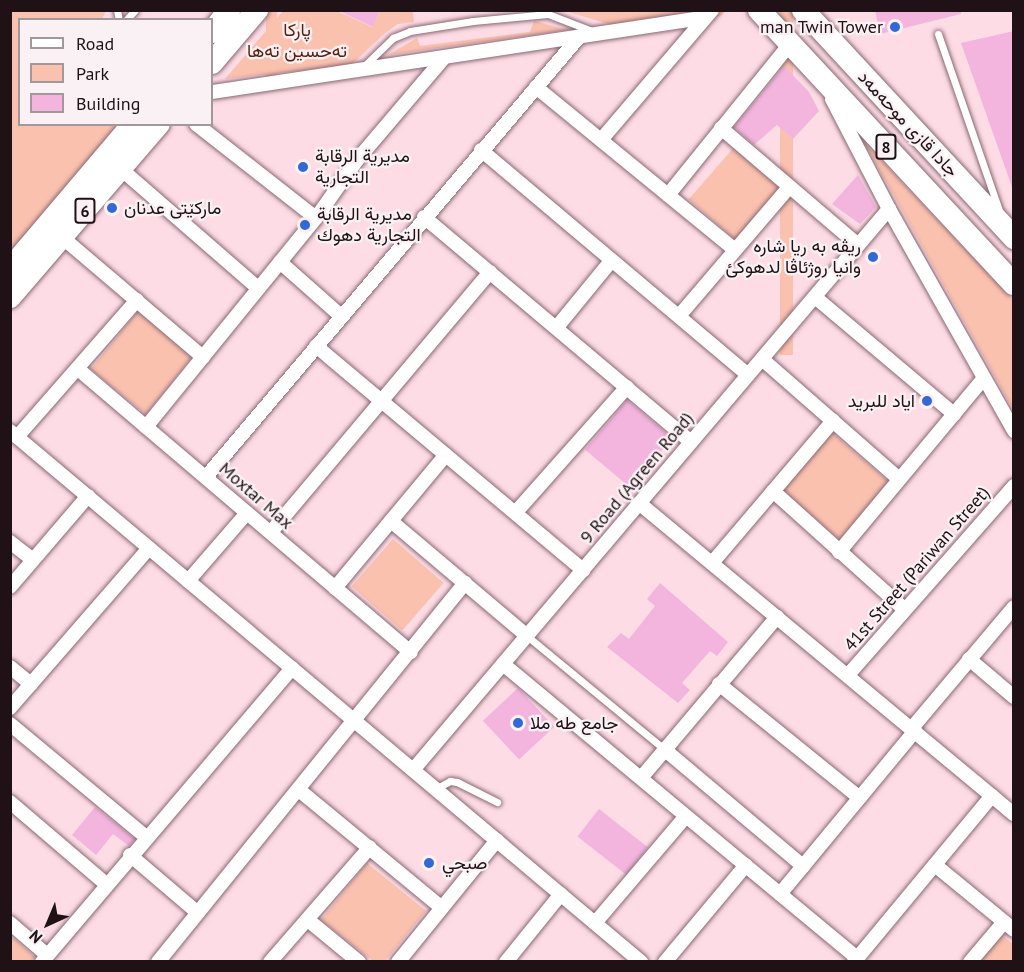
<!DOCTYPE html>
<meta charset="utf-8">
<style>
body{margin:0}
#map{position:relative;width:1024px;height:972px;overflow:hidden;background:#fddce6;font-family:"PT Sans",Vazirmatn,sans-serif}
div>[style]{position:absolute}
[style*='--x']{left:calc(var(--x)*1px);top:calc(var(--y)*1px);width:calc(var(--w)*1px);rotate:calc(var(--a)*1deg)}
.green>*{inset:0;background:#fbc1af;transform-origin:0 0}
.building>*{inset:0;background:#f3b5de;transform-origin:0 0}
.roads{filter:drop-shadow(0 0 2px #8b6772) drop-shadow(0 0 2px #8b6772)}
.lane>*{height:7px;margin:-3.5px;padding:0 3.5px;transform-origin:3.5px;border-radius:3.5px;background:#fff}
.street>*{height:14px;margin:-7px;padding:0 7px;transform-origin:7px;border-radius:7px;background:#fff}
.primary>*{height:22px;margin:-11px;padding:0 11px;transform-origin:11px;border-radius:11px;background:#fff}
.dots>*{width:16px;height:16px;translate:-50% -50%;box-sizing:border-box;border:3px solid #f9f1f3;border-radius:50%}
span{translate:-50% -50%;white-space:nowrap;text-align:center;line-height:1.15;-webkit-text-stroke:4.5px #f9f1f3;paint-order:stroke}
.shield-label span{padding:2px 4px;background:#f9f1f3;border:2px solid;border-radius:4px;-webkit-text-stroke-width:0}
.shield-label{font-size:16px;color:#1f1116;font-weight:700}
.poi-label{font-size:18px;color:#1f1116}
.right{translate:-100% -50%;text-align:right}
.left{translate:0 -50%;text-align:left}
.park-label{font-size:18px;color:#5b1d09}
.street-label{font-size:18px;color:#1f1116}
.frame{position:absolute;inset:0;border:12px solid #1f1116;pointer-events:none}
.legend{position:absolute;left:18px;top:18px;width:195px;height:108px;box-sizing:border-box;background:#f9f1f3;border:2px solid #a2979b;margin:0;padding:8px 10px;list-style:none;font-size:18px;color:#1f1116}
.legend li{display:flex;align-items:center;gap:12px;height:30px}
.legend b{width:30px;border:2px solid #a2979b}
.north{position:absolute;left:18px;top:894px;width:60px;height:60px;-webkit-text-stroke:4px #f9f1f3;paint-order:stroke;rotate:224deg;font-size:16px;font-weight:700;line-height:24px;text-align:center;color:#1f1116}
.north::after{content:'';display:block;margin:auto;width:21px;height:27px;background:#1f1116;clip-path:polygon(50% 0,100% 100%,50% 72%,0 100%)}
</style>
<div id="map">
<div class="green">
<div style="clip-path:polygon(11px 11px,106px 11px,102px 19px,20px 20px,20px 124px,127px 125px,11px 257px)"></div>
<div style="left:266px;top:11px;width:11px;height:74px"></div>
<div style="clip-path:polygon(283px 11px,337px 11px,372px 27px,380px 11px,424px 11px,413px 12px,414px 22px,398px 24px,385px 33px,351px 65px,225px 79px)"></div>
<div style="clip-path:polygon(565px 11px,726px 11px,721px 16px,622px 28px)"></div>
<div style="left:780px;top:11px;width:13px;height:344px"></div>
<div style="clip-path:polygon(534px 21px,568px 30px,388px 55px,417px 38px,420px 46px,530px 32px)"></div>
<div style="clip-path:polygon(864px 142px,1013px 300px,1013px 409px)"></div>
<div style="left:736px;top:145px;width:73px;height:72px;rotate:41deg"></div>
<div style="left:138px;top:311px;width:71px;height:75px;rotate:39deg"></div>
<div style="left:830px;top:431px;width:79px;height:76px;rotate:41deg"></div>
<div style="left:393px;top:539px;width:67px;height:63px;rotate:41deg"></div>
<div style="clip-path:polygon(367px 863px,426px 911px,385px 961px,373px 961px,321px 920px)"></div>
<div style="clip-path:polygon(998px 932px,1013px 944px,1013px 961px,974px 962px)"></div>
<div style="clip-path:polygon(11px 936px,35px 957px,31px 961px,11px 961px)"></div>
</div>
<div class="building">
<div style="clip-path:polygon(337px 10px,380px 10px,373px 27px)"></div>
<div style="clip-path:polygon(875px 10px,961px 10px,961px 14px,880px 34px)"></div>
<div style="clip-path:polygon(1014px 31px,1014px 187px,1012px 187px,961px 43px)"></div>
<div style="clip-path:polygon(784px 66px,809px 92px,819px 111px,793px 139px,777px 125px,754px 145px,734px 127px)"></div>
<div style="clip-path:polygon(858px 175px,876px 207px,860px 224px,832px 204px)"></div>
<div style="left:627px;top:400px;width:59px;height:65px;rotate:40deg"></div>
<div style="clip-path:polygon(660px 583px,728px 642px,717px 656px,710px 651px,682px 683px,690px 690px,678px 703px,607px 647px,621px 633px,629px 639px,655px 606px,647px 599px)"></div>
<div style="left:518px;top:688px;width:53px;height:48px;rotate:47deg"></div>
<div style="clip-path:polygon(95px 807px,135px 839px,129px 846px,113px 834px,96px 855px,72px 835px)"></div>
<div style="left:599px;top:809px;width:62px;height:35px;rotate:38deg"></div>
</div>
<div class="roads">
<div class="lane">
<div style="--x:117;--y:10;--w:10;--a:79"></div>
<div style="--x:126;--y:20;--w:13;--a:-48"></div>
<div style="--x:938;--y:34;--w:186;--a:70.9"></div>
<div style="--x:363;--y:67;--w:42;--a:-44"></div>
<div style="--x:393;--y:38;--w:18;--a:-22"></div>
<div style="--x:410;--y:31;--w:64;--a:-9"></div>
<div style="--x:473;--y:21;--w:75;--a:-5.3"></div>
<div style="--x:548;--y:14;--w:50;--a:21"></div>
<div style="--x:527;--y:636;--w:178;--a:39.5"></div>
<div style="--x:437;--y:788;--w:15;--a:-28"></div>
<div style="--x:450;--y:781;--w:7;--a:8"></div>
<div style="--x:457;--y:782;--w:45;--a:26.6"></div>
</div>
<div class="street">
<div style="--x:536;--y:87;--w:256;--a:39.3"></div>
<div style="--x:212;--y:92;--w:498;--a:-8.6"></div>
<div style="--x:832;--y:99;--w:124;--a:62.6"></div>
<div style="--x:889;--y:209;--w:255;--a:60.6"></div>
<div style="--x:196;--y:124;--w:152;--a:38.1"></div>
<div style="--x:721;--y:128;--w:180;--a:40.5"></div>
<div style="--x:601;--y:140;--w:171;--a:-49.5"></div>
<div style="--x:481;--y:150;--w:349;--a:40.1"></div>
<div style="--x:121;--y:169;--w:181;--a:41"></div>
<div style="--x:668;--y:195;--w:194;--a:-51.1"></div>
<div style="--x:424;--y:217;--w:349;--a:40.1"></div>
<div style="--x:63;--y:238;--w:184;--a:40.4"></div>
<div style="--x:280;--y:262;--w:81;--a:41.5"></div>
<div style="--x:815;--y:297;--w:182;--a:40.1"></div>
<div style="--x:679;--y:316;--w:170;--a:-49.5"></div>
<div style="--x:557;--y:327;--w:85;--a:-50.7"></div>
<div style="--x:316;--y:346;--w:349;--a:40"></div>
<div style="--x:762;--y:359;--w:182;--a:41.2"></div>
<div style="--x:78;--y:369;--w:437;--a:40.4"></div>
<div style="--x:146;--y:427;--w:269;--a:-50.9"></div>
<div style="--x:316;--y:218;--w:71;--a:-54.7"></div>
<div style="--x:357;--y:160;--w:133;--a:-49.6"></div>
<div style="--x:10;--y:431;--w:825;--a:40.08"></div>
<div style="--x:17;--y:437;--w:182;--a:-48.8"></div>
<div style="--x:206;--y:477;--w:577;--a:-49.71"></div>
<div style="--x:773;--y:491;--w:176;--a:42"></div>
<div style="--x:639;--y:503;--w:487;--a:39.7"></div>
<div style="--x:516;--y:512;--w:167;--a:-48.4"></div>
<div style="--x:391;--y:521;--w:178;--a:40.2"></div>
<div style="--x:271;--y:532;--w:340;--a:-49.9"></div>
<div style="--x:10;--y:542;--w:29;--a:38"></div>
<div style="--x:839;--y:552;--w:225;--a:-50.2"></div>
<div style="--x:712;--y:563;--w:187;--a:-49.6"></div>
<div style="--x:188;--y:581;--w:90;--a:-49.1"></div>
<div style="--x:10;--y:587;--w:120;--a:-49.4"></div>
<div style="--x:335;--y:588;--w:173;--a:-50.2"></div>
<div style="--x:969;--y:659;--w:59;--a:40.2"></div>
<div style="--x:503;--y:664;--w:460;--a:39.7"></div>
<div style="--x:10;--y:667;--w:27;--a:39"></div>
<div style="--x:848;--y:675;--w:252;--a:-48.7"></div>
<div style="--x:719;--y:684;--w:181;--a:39"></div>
<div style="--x:10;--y:708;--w:212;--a:-49"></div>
<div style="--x:10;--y:724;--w:177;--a:39.7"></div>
<div style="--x:912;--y:728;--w:158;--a:-49.9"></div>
<div style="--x:664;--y:749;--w:182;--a:40.1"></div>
<div style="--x:413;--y:770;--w:736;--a:-49.69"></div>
<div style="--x:641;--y:778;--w:211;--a:-49.8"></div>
<div style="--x:299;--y:790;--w:184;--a:39.5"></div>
<div style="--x:10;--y:802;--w:126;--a:40.5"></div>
<div style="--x:130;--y:855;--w:89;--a:40.5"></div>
<div style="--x:935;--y:865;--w:102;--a:39.4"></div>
<div style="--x:780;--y:894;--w:212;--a:-50.4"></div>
<div style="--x:308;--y:920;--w:66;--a:39.5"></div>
<div style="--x:10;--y:923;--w:49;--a:40.9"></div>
<div style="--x:595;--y:923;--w:140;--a:-49.6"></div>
<div style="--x:42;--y:962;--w:386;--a:-49.6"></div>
<div style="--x:158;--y:962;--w:488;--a:-51"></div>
<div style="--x:270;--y:962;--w:152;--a:-49"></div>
<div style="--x:398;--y:962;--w:157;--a:-50.9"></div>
<div style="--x:506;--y:962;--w:87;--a:-51"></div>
<div style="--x:665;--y:962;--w:126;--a:-50.1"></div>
<div style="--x:854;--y:962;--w:216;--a:-50.3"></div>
<div style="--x:970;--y:962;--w:52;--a:-49.6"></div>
</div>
<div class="primary">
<div style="--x:759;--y:10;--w:374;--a:47.1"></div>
<div style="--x:803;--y:10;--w:311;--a:47.2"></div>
<div style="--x:212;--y:32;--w:28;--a:-52"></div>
<div style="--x:212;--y:63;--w:70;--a:-49.7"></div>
<div style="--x:10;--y:269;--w:190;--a:-49.7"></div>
<div style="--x:10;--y:297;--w:228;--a:-49.3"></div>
</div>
</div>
<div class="dots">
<div style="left:895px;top:27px;background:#3368d7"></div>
<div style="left:303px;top:167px;background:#3368d7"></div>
<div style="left:112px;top:208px;background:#3368d7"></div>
<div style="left:305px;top:225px;background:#3368d7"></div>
<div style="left:873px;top:257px;background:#3368d7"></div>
<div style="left:927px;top:401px;background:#3368d7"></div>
<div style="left:518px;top:723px;background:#3368d7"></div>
<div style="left:429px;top:863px;background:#3368d7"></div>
</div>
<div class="shield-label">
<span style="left:886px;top:147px">8</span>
<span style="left:85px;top:211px">6</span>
</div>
<div class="poi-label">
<span class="right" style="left:883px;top:27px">man Twin Tower</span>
<span class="left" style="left:315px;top:167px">مديرية الرقابة<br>التجارية</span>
<span class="left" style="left:124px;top:208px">مارکێتی عدنان</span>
<span class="left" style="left:317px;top:225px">مديرية الرقابة<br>التجارية دهوك</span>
<span class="right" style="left:861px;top:257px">ريڤه به ريا شاره<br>وانيا روژئاڤا لدهوكئ</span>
<span class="right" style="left:915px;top:401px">اياد للبريد</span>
<span class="left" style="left:530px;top:723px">جامع طه ملا</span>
<span class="left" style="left:442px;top:863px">صبحي</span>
</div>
<div class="park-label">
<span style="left:297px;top:41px">پارکا<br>تەحسین تەها</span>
</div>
<div class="street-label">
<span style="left:908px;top:124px;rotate:47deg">جادا قازی موحەمەد</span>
<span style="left:637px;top:478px;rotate:-50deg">9 Road (Agreen Road)</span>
<span style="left:256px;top:496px;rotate:41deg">Moxtar Max</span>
<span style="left:917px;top:569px;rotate:-49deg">41st Street (Pariwan Street)</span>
</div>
<div class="frame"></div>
<ul class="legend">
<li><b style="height:8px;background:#fff"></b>Road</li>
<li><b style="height:16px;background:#fbc1af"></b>Park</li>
<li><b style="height:16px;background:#f3b5de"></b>Building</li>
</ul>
<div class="north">N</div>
</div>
